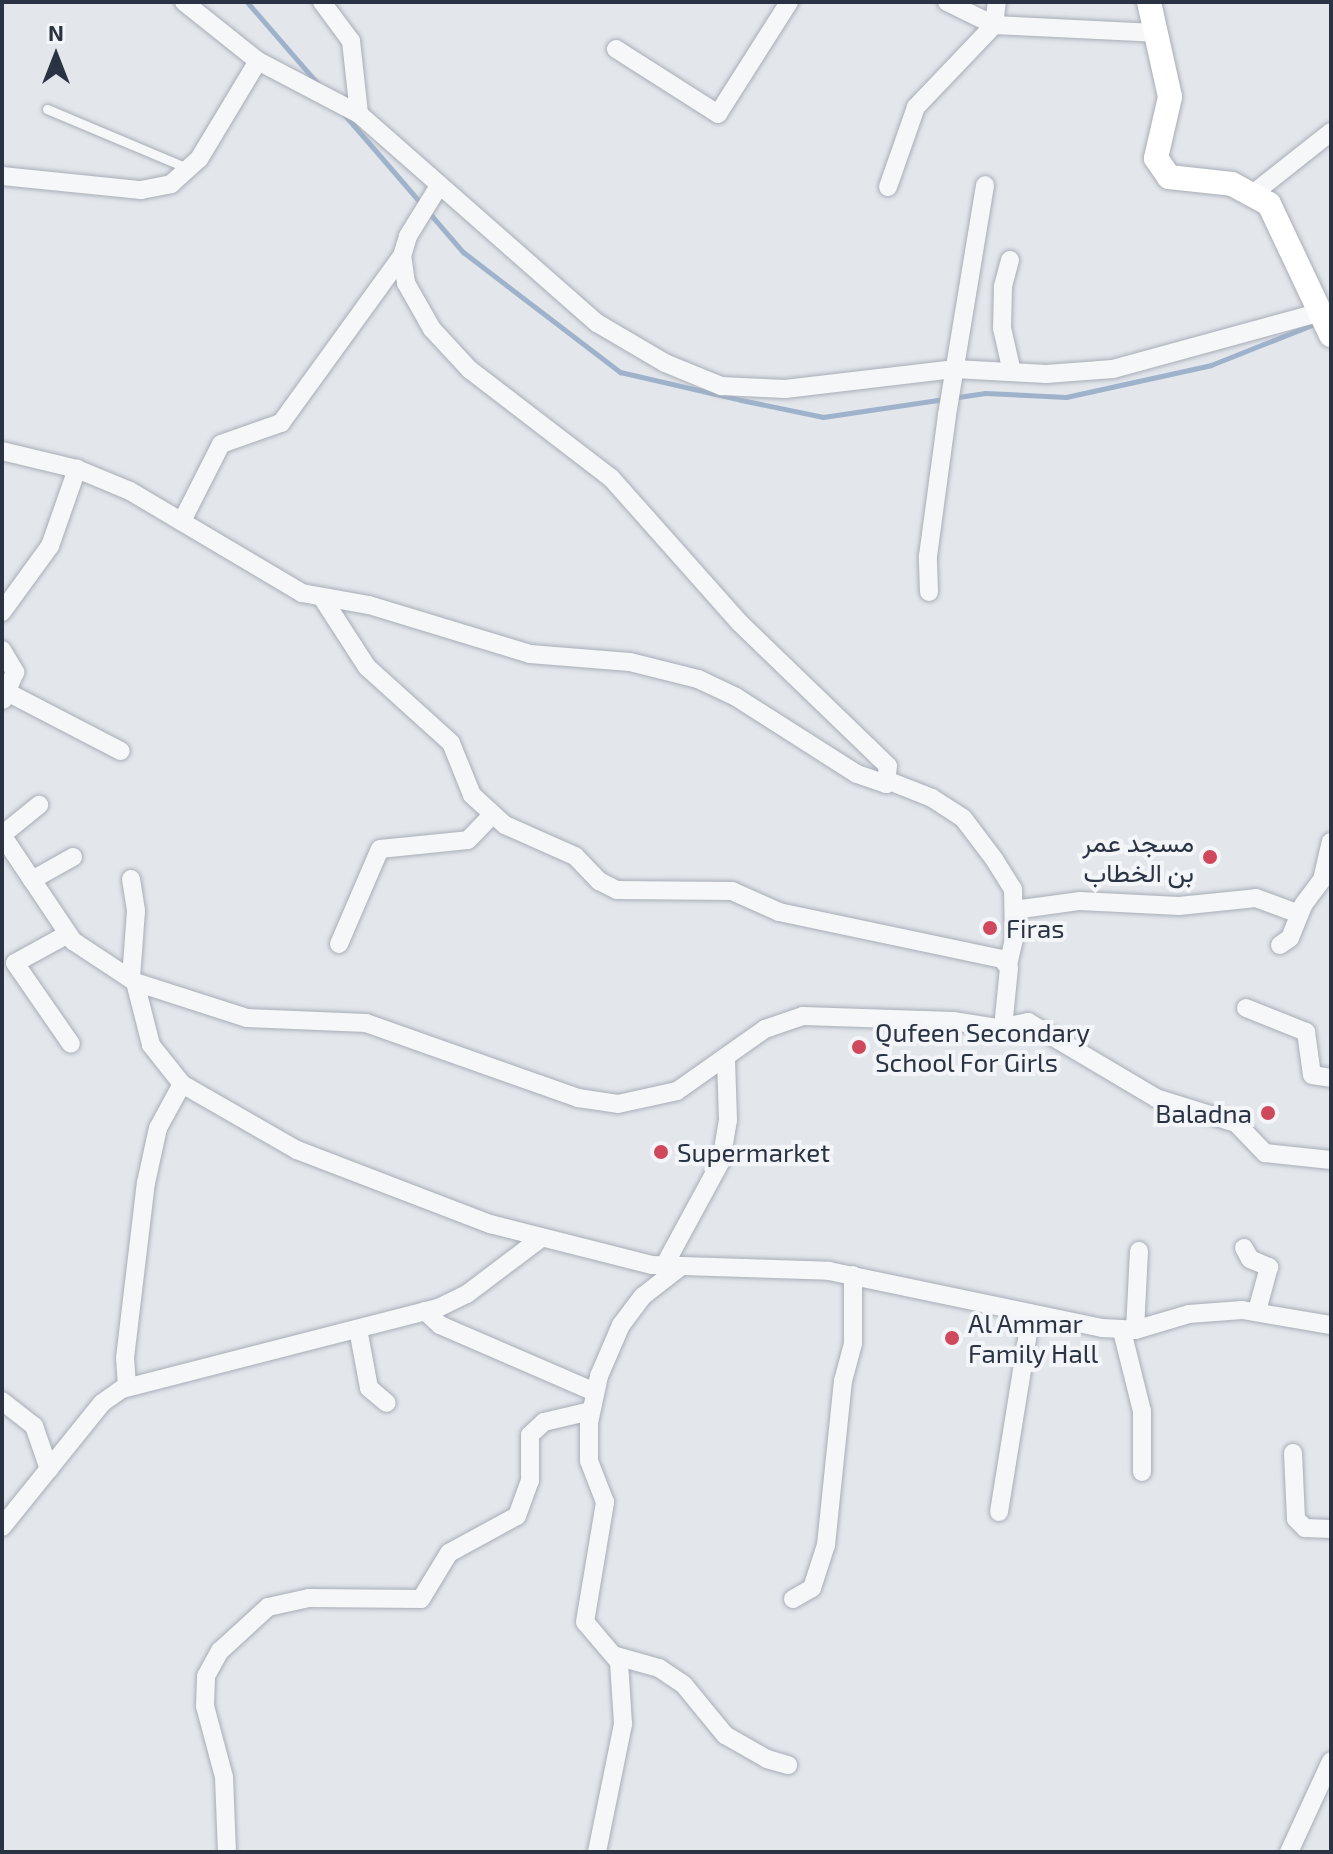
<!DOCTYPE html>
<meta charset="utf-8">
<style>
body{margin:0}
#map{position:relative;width:1333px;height:1854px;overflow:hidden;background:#e3e6eb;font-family:"Exo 2",Vazirmatn,sans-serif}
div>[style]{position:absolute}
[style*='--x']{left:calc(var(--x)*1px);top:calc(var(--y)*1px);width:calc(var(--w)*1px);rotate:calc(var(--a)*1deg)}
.stream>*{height:5px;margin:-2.5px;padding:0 2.5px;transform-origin:2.5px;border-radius:2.5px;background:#9eb3cb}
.roads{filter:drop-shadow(0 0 2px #a8adb6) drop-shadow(0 0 2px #a8adb6)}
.lane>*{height:9px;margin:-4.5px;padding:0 4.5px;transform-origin:4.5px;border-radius:4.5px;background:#f6f7f9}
.street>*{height:18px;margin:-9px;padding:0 9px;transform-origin:9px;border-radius:9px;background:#f6f7f9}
.secondary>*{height:24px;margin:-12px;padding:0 12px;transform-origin:12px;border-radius:12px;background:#fff}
.dots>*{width:22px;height:22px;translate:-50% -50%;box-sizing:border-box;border:4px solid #f3f5f8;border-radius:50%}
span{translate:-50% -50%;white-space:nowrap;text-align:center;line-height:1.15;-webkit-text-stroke:8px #f3f5f8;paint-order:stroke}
.poi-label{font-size:26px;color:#2a3344}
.right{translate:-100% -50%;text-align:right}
.left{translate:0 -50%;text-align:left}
.frame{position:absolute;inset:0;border:4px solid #2a3344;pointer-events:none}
.north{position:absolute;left:16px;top:16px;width:80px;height:80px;-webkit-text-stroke:6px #f3f5f8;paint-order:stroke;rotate:0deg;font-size:22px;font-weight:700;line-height:32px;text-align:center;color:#2a3344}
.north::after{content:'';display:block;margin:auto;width:28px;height:36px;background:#2a3344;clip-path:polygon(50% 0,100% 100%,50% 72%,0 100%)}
</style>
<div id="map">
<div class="stream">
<div style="--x:247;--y:2;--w:110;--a:49.1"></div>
<div style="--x:343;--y:113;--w:184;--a:49.2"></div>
<div style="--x:463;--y:252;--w:198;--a:37.4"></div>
<div style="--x:620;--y:372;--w:124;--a:13"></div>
<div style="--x:741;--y:400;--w:84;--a:11.7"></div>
<div style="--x:823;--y:417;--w:164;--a:-8.4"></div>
<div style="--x:985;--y:393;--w:81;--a:2.8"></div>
<div style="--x:1066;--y:397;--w:148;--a:-12.4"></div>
<div style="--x:1211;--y:365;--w:116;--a:-21.7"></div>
</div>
<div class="roads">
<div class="lane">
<div style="--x:47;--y:109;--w:155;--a:22.8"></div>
</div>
<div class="street">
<div style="--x:184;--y:2;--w:95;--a:38.6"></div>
<div style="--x:258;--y:61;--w:114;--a:27.7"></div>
<div style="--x:359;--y:114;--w:317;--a:41.3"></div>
<div style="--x:597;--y:323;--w:79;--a:30.5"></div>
<div style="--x:665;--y:363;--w:61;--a:22.3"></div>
<div style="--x:721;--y:386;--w:64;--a:2.7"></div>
<div style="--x:785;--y:389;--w:170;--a:-6.7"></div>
<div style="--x:954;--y:369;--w:92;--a:3.1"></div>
<div style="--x:1046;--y:374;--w:67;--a:-4.3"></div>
<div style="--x:1113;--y:369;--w:213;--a:-15.3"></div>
<div style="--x:322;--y:2;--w:49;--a:53.4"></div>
<div style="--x:351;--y:41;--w:73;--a:83.7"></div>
<div style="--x:947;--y:2;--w:52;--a:26.1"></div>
<div style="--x:994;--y:25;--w:161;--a:2.8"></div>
<div style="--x:616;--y:49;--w:121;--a:32.5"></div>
<div style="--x:718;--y:114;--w:133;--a:-57.6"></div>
<div style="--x:2;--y:176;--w:140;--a:5.8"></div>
<div style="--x:141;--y:190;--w:31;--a:-11"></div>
<div style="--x:171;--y:184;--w:38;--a:-42"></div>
<div style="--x:199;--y:159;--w:114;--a:-59"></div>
<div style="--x:888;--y:187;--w:85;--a:-70.7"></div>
<div style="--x:916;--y:107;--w:113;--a:-46.4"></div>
<div style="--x:994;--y:25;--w:23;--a:-83"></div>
<div style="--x:1255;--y:192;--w:97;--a:-38.3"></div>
<div style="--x:1010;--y:260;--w:28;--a:105"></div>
<div style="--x:1003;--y:287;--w:41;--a:91.4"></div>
<div style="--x:1002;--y:328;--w:45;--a:77.2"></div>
<div style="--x:2;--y:451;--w:77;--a:13.5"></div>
<div style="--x:77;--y:469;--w:57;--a:22.5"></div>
<div style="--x:130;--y:491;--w:200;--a:30.7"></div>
<div style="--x:302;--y:593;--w:68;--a:10.2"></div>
<div style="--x:369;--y:605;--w:168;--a:16.9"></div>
<div style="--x:530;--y:654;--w:100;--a:4.6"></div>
<div style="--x:630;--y:662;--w:70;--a:14"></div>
<div style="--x:698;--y:679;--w:42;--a:25.3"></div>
<div style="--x:736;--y:697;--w:143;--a:32.5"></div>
<div style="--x:857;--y:774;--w:31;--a:19"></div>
<div style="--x:886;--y:784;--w:18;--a:-84"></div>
<div style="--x:888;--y:766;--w:207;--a:-136"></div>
<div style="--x:739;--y:622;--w:193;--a:-131.6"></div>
<div style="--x:611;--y:478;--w:178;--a:-142.5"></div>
<div style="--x:470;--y:370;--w:56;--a:-132.8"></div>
<div style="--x:432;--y:329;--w:53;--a:-119.5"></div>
<div style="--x:406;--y:283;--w:27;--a:-98"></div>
<div style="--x:402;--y:256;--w:21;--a:-73"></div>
<div style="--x:408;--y:236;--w:59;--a:-58.2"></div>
<div style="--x:182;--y:521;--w:86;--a:-63.1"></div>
<div style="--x:221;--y:444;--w:64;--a:-19.3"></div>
<div style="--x:281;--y:423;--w:206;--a:-54.1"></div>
<div style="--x:929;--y:592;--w:36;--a:-92"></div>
<div style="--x:928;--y:556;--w:142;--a:-82.3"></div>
<div style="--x:947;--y:415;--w:233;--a:-80.6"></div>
<div style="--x:323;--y:599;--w:81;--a:57.1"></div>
<div style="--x:367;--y:667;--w:113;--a:42.1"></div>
<div style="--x:451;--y:743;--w:56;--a:68"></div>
<div style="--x:472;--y:795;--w:45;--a:42.3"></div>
<div style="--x:505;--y:825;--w:77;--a:23.9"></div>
<div style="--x:575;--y:856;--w:35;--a:46"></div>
<div style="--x:599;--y:881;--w:20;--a:27"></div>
<div style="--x:617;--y:890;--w:115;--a:0.5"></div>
<div style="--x:732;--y:891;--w:51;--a:24.1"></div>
<div style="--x:779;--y:912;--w:228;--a:11.9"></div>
<div style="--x:1002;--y:959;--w:11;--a:52"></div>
<div style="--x:1009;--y:968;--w:59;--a:95.8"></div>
<div style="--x:2;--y:612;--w:82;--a:-54"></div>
<div style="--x:50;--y:546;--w:82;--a:-70.7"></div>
<div style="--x:2;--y:650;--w:26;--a:59"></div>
<div style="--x:15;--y:672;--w:30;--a:113"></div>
<div style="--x:7;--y:692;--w:128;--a:27.4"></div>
<div style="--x:889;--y:781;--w:46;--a:21.6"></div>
<div style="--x:932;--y:798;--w:37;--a:33"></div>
<div style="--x:963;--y:818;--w:51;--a:52.9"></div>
<div style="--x:994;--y:859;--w:36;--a:58"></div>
<div style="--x:1013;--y:889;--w:50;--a:88.9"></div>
<div style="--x:1014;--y:939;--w:26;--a:103"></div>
<div style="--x:2;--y:835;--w:128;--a:56.2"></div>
<div style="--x:73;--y:941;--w:74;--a:33.5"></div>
<div style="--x:135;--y:982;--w:65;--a:75.7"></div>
<div style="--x:151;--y:1045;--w:50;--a:51.5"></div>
<div style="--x:182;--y:1084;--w:133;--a:29.9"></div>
<div style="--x:297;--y:1150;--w:207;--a:21"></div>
<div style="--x:490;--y:1224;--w:167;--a:14.2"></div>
<div style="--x:652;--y:1265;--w:177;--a:1.9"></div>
<div style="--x:829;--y:1271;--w:279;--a:11.8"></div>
<div style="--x:1102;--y:1328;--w:33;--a:3"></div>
<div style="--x:1135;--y:1330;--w:56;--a:-16.5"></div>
<div style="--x:1189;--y:1314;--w:53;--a:-4.3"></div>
<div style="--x:1242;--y:1310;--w:90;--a:9.6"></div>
<div style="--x:2;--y:835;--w:48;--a:-39"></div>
<div style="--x:131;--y:879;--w:32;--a:81"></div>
<div style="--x:136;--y:911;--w:66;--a:94.3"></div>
<div style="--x:32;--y:880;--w:47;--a:-29.3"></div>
<div style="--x:1014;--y:910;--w:67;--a:-7.8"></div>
<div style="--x:1080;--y:901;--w:99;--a:2.9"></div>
<div style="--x:1179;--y:906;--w:77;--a:-5.9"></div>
<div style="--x:1256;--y:898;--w:46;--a:20.4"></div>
<div style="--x:68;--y:934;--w:60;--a:151.3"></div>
<div style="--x:15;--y:963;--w:98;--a:55.3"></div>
<div style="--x:339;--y:944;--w:103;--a:-66.7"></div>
<div style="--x:380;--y:849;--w:88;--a:-5.8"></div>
<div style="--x:468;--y:840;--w:35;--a:-46"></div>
<div style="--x:1280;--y:945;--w:12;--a:-35"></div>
<div style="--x:1290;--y:938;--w:35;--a:-68"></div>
<div style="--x:1303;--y:905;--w:31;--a:-53"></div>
<div style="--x:1322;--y:880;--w:39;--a:-77"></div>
<div style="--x:135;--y:982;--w:118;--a:17.8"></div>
<div style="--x:247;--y:1018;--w:119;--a:2.4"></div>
<div style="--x:366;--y:1023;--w:225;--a:19.5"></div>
<div style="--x:578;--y:1098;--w:40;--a:8.5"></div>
<div style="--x:618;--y:1104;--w:60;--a:-12.4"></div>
<div style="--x:677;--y:1091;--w:108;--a:-35.2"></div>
<div style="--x:765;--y:1029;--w:40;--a:-18.9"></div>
<div style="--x:803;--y:1016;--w:150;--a:1.9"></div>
<div style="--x:953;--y:1021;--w:46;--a:8.8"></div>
<div style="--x:998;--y:1028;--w:31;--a:-11"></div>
<div style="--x:1028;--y:1022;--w:149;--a:30.7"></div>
<div style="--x:1156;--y:1098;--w:84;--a:17.4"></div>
<div style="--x:1236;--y:1123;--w:42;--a:46"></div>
<div style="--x:1265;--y:1153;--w:66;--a:6.1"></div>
<div style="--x:1246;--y:1008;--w:65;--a:21.8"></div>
<div style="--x:1306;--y:1032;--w:43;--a:82.1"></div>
<div style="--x:1312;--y:1075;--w:19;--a:9"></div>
<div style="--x:1244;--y:1248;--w:13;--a:61"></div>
<div style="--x:1250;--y:1259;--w:21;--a:23"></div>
<div style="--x:1269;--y:1267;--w:46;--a:105.3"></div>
<div style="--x:664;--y:1266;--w:119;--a:-61.5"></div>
<div style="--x:721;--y:1161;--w:42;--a:-80.3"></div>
<div style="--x:728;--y:1120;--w:60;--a:-91.9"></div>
<div style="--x:425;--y:1311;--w:21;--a:43"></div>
<div style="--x:440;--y:1325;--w:169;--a:23.4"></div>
<div style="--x:358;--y:1329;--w:60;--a:79.4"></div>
<div style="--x:369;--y:1388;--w:23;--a:40"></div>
<div style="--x:1135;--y:1330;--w:79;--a:-87.1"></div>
<div style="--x:1122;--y:1331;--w:82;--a:76"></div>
<div style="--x:1142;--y:1411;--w:61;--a:90"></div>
<div style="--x:127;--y:1386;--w:28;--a:-94"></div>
<div style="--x:125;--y:1358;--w:176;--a:-83.2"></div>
<div style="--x:146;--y:1183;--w:56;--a:-77.7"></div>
<div style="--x:158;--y:1128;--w:50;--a:-61.4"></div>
<div style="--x:2;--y:1401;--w:41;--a:38"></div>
<div style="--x:34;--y:1426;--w:46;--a:70.8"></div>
<div style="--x:1293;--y:1453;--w:66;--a:87.4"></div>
<div style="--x:1296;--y:1519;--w:13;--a:45"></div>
<div style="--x:1305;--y:1528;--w:26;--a:2"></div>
<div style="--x:999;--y:1512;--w:201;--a:-80.8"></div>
<div style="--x:2;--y:1527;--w:159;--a:-51.1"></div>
<div style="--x:102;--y:1403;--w:24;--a:-35"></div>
<div style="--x:122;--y:1389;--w:326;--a:-14.4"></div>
<div style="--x:438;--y:1308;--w:32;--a:-26"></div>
<div style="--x:467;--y:1294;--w:93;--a:-37.1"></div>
<div style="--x:793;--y:1599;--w:22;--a:-30"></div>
<div style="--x:812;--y:1588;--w:45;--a:-72"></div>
<div style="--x:826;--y:1545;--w:165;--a:-84.1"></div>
<div style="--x:843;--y:1381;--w:39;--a:-75"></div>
<div style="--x:853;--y:1343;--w:68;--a:-90"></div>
<div style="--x:616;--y:1656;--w:45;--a:15.6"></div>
<div style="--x:659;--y:1668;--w:30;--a:34"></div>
<div style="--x:684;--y:1685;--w:65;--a:50.6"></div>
<div style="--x:725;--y:1735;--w:48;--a:29.7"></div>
<div style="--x:767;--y:1759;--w:22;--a:16"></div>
<div style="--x:227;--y:1852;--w:75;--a:-92.3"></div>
<div style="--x:224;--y:1777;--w:73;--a:-105"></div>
<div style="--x:205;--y:1706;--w:30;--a:-88"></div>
<div style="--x:206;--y:1676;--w:29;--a:-61"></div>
<div style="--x:220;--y:1651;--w:65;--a:-42.5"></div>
<div style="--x:268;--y:1607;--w:42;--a:-12.4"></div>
<div style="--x:309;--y:1598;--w:112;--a:0.5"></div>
<div style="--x:421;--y:1599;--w:54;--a:-58.7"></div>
<div style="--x:449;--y:1553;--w:77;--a:-28.6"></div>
<div style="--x:517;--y:1516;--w:37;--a:-70"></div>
<div style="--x:530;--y:1481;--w:46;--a:-90"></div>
<div style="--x:530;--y:1435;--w:19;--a:-43"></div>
<div style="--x:544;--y:1422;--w:48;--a:-13.2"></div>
<div style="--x:597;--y:1852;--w:131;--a:-78.5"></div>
<div style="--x:623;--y:1724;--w:62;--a:-93.7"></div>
<div style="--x:619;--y:1662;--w:52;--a:-130.4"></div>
<div style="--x:585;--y:1622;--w:122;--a:-80.5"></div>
<div style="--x:605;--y:1502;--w:44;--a:-111.3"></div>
<div style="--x:589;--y:1461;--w:38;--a:-90"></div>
<div style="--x:589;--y:1423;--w:48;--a:-78"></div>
<div style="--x:599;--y:1376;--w:56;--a:-66.7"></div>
<div style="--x:621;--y:1325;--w:36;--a:-53"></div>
<div style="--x:643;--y:1296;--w:46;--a:-37.9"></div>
<div style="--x:1289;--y:1852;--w:100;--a:-65.2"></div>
</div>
<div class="secondary">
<div style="--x:1149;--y:2;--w:97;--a:77.5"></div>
<div style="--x:1170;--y:97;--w:63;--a:102.9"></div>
<div style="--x:1156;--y:158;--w:23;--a:56"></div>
<div style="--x:1169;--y:177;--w:63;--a:6.3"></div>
<div style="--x:1232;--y:184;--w:42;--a:28.4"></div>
<div style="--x:1269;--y:204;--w:145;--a:64.7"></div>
</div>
</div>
<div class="dots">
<div style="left:1210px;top:857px;background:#d0485b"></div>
<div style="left:990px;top:928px;background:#d0485b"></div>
<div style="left:859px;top:1047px;background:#d0485b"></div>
<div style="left:1268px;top:1113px;background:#d0485b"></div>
<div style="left:661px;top:1152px;background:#d0485b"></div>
<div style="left:952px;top:1338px;background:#d0485b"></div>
</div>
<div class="poi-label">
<span class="right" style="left:1194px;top:857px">مسجد عمر<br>بن الخطاب</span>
<span class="left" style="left:1006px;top:928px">Firas</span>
<span class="left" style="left:875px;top:1047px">Qufeen Secondary<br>School For Girls</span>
<span class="right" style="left:1252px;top:1113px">Baladna</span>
<span class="left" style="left:677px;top:1152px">Supermarket</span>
<span class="left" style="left:968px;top:1338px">Al Ammar<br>Family Hall</span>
</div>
<div class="frame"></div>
<div class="north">N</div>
</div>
